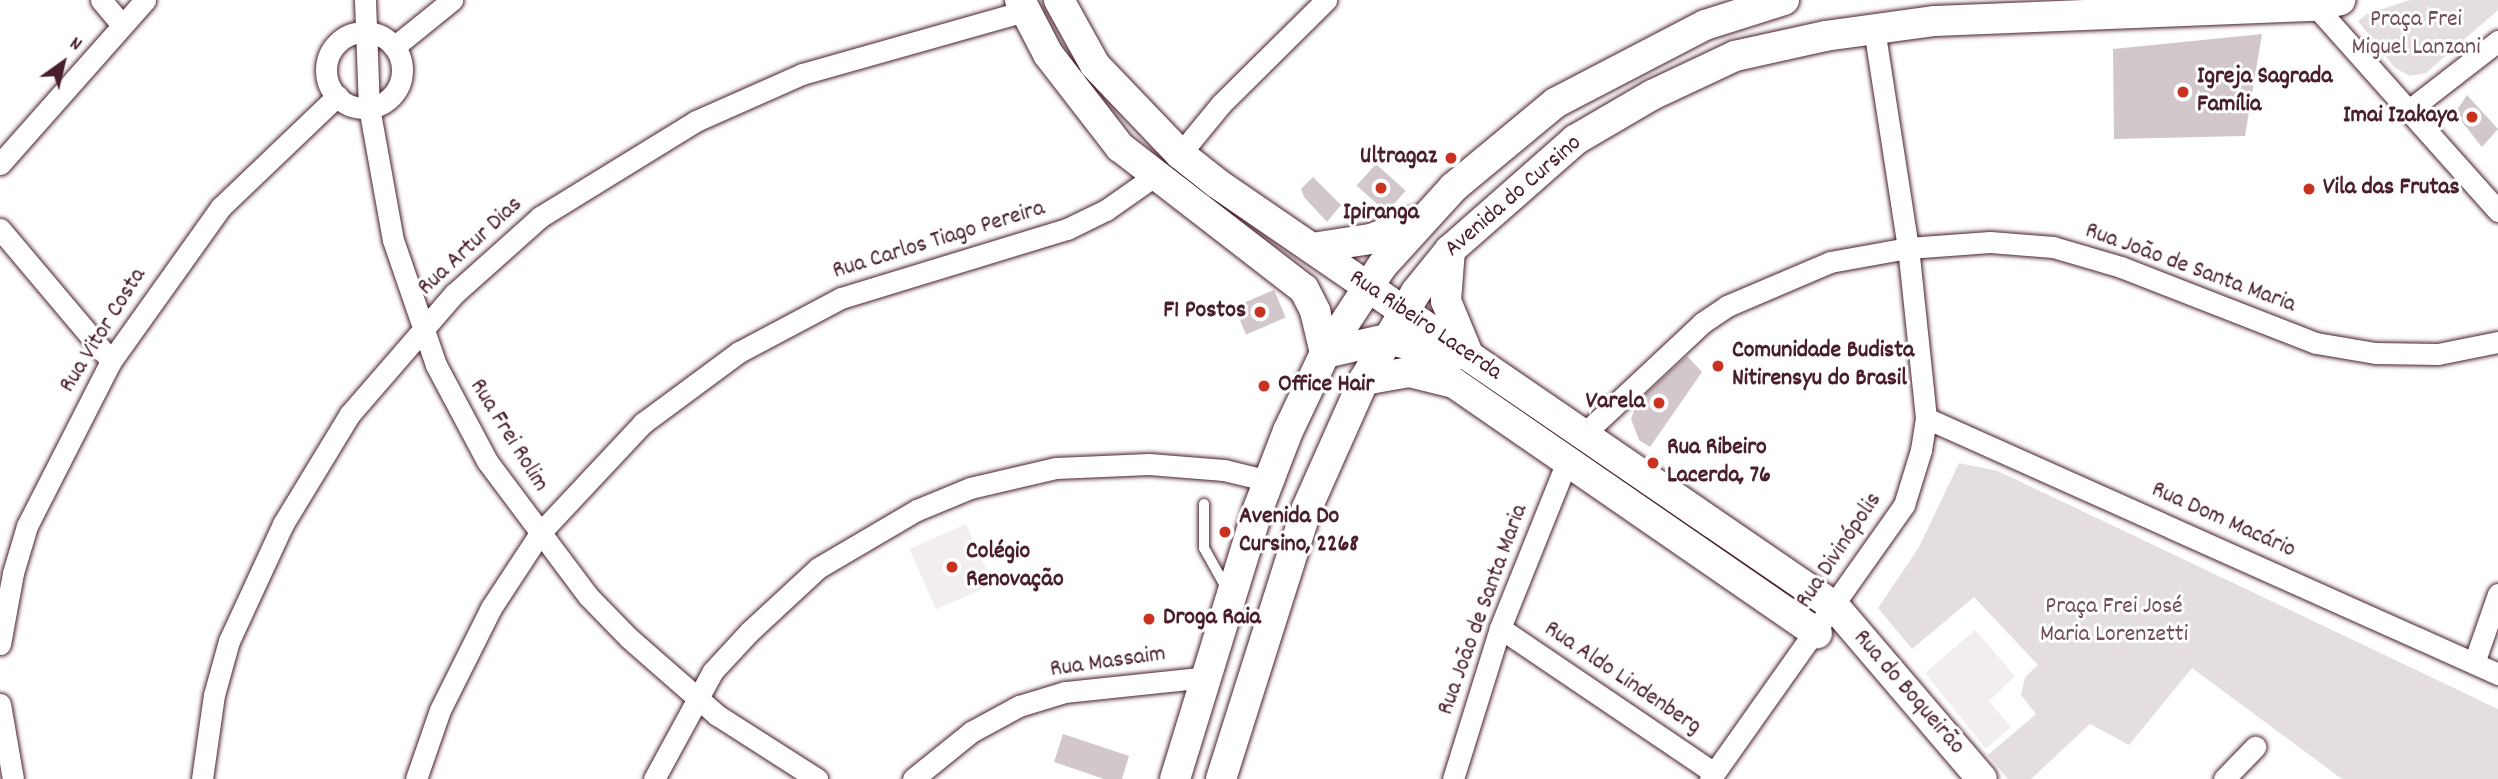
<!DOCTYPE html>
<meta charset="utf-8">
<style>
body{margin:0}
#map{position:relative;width:2498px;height:779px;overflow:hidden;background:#fff;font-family:Dekko,sans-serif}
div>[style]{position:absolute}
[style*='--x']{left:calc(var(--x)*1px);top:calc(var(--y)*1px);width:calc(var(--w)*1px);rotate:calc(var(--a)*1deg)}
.built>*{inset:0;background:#f2eeef;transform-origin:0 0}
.green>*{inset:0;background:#e5dee0}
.building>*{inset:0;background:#d2c7cb;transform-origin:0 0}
.roads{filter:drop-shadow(0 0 2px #4a1f2b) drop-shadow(0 0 2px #4a1f2b)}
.lane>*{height:10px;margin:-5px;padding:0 5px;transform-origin:5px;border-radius:5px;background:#fff}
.street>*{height:21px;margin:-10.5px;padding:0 10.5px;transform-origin:10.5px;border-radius:10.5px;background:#fff}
.street>.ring{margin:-10.5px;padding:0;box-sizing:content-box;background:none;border:21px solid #fff;border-radius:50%}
.secondary>*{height:30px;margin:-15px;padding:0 15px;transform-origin:15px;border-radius:15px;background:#fff}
.dots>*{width:19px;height:19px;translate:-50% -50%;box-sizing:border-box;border:4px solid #fff;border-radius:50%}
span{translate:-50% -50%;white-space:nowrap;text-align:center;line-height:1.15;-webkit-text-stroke:6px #fff;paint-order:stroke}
.park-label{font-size:24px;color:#714f58}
.poi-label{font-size:24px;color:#4a1f2b;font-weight:700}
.left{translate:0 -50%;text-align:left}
.right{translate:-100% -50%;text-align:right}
.street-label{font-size:24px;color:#4a1f2b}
.north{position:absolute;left:28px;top:28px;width:70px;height:70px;-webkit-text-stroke:5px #fff;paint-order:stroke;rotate:34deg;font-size:19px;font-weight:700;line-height:28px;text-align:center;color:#4a1f2b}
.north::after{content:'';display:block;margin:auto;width:24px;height:32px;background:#4a1f2b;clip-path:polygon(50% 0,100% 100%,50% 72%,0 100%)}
</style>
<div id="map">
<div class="built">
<div style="left:966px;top:524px;width:66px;height:62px;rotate:66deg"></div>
<div style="clip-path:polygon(1975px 630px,2015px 676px,1989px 701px,2011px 727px,1986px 749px,1925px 673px)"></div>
</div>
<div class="green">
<div style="clip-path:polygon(2410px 0,2498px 0,2498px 10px,2426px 73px,2410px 76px,2395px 68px,2358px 21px,2367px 14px)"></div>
<div style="clip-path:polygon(1959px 463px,1998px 471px,2498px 709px,2498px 779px,2342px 779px,2192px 668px,2129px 745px,2090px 724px,2031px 779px,2008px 779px,1988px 755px,2036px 714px,2021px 695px,2025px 677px,2038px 665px,1974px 597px,1912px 649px,1878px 608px,1919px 547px)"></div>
</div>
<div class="building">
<div style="clip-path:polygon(2262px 34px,2245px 136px,2114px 139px,2113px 49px)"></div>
<div style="clip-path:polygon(2467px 95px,2498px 129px,2482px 147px,2455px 113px)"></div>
<div style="left:1376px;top:164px;width:40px;height:29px;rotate:42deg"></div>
<div style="clip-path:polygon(1313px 177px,1341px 205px,1327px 222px,1304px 197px,1301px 189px)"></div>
<div style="left:1274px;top:290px;width:30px;height:43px;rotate:67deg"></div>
<div style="clip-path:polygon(1687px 356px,1702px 372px,1650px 447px,1639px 440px,1631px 419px,1637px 402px)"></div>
<div style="clip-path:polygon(1063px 734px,1129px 756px,1122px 779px,1104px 779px,1054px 762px)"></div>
</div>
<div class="roads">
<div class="lane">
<div style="--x:1204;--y:504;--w:44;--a:90"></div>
<div style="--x:1204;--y:548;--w:49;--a:60.8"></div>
</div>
<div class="street">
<div style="--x:101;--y:0;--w:33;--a:50"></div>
<div style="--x:365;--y:0;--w:107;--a:87.9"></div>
<div style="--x:369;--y:107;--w:135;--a:79.8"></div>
<div style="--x:393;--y:240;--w:132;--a:71"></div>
<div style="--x:436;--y:365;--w:109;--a:62"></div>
<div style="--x:487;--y:461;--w:169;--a:53.2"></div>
<div style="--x:588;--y:596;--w:59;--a:45.7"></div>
<div style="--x:629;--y:638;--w:117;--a:41.2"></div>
<div style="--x:717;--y:715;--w:119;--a:32.6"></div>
<div style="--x:2310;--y:0;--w:283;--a:48.3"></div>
<div class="ring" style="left:326px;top:32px;width:55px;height:55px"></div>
<div style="--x:394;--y:47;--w:75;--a:-39"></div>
<div style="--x:2409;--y:110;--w:113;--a:-37.8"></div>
<div style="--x:1180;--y:154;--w:65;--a:-50.6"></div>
<div style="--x:1221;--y:104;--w:148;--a:-44.7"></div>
<div style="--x:0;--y:164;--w:219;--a:-48.5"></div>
<div style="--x:0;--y:229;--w:172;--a:49.9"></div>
<div style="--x:1926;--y:418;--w:627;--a:24.11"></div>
<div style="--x:1585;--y:433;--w:161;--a:-43.2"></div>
<div style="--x:1702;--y:323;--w:30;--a:-34"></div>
<div style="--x:1727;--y:306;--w:112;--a:-23.1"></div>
<div style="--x:1830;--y:262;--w:79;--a:-10.2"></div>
<div style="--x:1908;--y:248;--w:82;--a:-4.2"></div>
<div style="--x:1990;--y:242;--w:63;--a:4.5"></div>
<div style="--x:2053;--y:247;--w:71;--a:16.4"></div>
<div style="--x:2121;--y:267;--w:209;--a:21.3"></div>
<div style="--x:2316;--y:343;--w:60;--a:9.6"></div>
<div style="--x:2375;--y:353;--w:63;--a:0.9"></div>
<div style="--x:2438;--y:354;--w:61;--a:-11.3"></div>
<div style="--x:1500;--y:628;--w:258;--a:34.1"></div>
<div style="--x:0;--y:644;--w:72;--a:-79.6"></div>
<div style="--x:13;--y:573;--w:49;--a:-73.4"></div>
<div style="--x:27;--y:526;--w:185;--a:-63"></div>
<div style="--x:111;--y:361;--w:189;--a:-54.5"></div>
<div style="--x:221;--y:207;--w:161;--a:-43.7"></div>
<div style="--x:2474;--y:663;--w:73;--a:-70.8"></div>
<div style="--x:0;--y:704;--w:76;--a:80.2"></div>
<div style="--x:202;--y:779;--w:85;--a:-81.9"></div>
<div style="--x:214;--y:695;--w:56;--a:-74.5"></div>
<div style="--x:229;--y:641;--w:129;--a:-65.2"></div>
<div style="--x:283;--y:524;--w:129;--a:-58.7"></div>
<div style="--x:350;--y:414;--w:159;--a:-49.1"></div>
<div style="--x:454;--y:294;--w:115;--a:-41.8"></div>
<div style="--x:540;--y:217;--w:183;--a:-31.6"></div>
<div style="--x:696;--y:121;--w:116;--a:-23.9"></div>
<div style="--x:802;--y:74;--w:231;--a:-15.8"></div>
<div style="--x:416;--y:779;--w:73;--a:-70.8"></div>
<div style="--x:440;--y:710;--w:114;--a:-63.4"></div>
<div style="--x:491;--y:608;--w:90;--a:-56.8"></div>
<div style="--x:540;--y:533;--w:151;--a:-46.9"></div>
<div style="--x:643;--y:423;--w:119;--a:-36.5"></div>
<div style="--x:739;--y:352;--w:115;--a:-27.9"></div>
<div style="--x:841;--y:298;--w:236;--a:-17"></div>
<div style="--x:1067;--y:229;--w:43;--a:-26"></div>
<div style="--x:1106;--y:210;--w:57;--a:-35.1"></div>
<div style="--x:654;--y:779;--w:123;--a:-61.4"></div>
<div style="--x:713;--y:671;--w:53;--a:-47.3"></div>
<div style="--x:749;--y:632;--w:94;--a:-42.8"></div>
<div style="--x:818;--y:568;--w:115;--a:-30.4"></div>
<div style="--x:917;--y:510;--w:57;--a:-22.5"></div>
<div style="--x:970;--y:488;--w:88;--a:-13.1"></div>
<div style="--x:1056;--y:468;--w:93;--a:-2.5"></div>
<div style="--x:1149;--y:464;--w:75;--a:4.6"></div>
<div style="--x:1224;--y:470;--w:46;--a:13.7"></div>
<div style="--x:913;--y:779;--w:75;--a:-39"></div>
<div style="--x:971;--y:732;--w:55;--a:-28.4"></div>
<div style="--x:1019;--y:706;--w:48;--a:-16.9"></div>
<div style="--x:1065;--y:692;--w:144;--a:-6"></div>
<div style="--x:1453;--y:779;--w:158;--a:-72.7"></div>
<div style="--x:1500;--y:628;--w:182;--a:-68.1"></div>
<div style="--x:1710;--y:779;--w:336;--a:-54.7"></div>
<div style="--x:1904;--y:505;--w:58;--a:-72.8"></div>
<div style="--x:1921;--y:450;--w:32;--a:-81"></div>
<div style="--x:1926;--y:418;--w:171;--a:-96"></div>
<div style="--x:1908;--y:248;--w:222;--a:-98.8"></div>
<div style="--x:2224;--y:779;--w:45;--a:-45.9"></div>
</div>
<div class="secondary">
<div style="--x:1020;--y:0;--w:61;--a:62.6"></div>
<div style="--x:1048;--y:54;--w:118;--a:52.3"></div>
<div style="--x:1120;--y:147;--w:232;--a:37.7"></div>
<div style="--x:1304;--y:289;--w:25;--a:63"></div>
<div style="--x:1315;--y:311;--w:43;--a:76.6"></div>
<div style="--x:1059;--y:0;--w:74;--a:61"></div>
<div style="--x:1095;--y:65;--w:123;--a:46.3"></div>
<div style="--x:1180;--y:154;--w:48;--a:38.3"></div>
<div style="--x:1218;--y:184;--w:748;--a:34.43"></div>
<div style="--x:1835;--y:607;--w:226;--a:49.5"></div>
<div style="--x:1312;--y:248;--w:60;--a:-8.7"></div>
<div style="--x:1371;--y:239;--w:49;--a:-21.4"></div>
<div style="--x:1450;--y:250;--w:51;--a:94.5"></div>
<div style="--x:1446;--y:301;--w:57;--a:67.5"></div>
<div style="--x:1325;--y:353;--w:64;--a:-12.7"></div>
<div style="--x:1387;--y:339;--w:69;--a:14.2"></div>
<div style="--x:1364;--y:380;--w:46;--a:-10.1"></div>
<div style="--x:1409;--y:372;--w:46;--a:13.7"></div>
<div style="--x:1454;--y:383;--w:441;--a:34.6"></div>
<div style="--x:1175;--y:779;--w:282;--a:-72.9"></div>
<div style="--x:1258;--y:509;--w:84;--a:-69"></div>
<div style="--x:1288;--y:431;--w:86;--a:-64.6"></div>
<div style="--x:1325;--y:353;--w:104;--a:-56.8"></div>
<div style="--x:1382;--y:266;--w:107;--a:-47.7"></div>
<div style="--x:1454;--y:187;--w:131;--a:-39.7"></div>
<div style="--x:1555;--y:103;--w:169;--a:-27.5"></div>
<div style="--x:1705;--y:25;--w:83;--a:-17.6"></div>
<div style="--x:1221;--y:779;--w:284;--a:-72.4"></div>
<div style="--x:1307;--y:508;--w:140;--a:-66"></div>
<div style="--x:1364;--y:380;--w:102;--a:-59.4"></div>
<div style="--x:1416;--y:292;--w:54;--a:-51"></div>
<div style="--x:1450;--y:250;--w:167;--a:-41.3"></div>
<div style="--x:1575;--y:140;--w:89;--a:-30.3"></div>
<div style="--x:1652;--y:95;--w:92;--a:-25.2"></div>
<div style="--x:1735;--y:56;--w:92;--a:-12.5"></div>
<div style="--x:1825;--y:36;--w:111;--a:-7.8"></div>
<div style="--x:1935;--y:21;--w:380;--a:-2.3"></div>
<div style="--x:2315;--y:6;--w:26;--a:-13"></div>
</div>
</div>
<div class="dots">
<div style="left:2183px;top:92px;background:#c8321e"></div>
<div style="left:2472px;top:117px;background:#c8321e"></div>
<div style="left:1451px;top:158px;background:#c8321e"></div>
<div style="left:1381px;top:188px;background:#c8321e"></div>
<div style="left:2309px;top:189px;background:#c8321e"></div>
<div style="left:1260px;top:312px;background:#c8321e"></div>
<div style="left:1718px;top:366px;background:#c8321e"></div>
<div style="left:1264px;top:386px;background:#c8321e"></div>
<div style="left:1659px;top:403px;background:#c8321e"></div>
<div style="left:1653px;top:463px;background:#c8321e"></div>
<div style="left:1225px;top:532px;background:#c8321e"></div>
<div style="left:952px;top:567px;background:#c8321e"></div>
<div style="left:1149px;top:619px;background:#c8321e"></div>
</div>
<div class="park-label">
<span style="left:2416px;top:35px">Praça Frei<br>Miguel Lanzani</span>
<span style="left:2114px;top:622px">Praça Frei José<br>Maria Lorenzetti</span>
</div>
<div class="poi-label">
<span class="left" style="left:2197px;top:92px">Igreja Sagrada<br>Família</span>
<span class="right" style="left:2458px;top:117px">Imai Izakaya</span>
<span class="right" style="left:1437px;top:158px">Ultragaz</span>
<span class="left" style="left:2323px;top:189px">Vila das Frutas</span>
<span style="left:1381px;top:214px">Ipiranga</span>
<span class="right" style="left:1246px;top:312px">F1 Postos</span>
<span class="left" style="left:1732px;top:366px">Comunidade Budista<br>Nitirensyu do Brasil</span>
<span class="left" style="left:1278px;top:386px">Office Hair</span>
<span class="right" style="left:1645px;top:403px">Varela</span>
<span class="left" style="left:1667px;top:463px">Rua Ribeiro<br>Lacerda, 76</span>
<span class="left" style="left:1239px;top:532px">Avenida Do<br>Cursino, 2268</span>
<span class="left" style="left:966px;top:567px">Colégio<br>Renovação</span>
<span class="left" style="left:1163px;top:619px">Droga Raia</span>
</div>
<div class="street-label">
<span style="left:1514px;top:197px;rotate:-41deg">Avenida do Cursino</span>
<span style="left:939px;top:241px;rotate:-17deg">Rua Carlos Tiago Pereira</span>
<span style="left:471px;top:247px;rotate:-43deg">Rua Artur Dias</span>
<span style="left:2190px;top:269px;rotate:20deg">Rua João de Santa Maria</span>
<span style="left:1425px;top:326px;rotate:34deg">Rua Ribeiro Lacerda</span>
<span style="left:104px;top:331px;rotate:-58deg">Rua Vitor Costa</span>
<span style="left:508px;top:436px;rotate:58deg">Rua Frei Rolim</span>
<span style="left:2223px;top:521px;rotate:24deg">Rua Dom Macário</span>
<span style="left:1840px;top:551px;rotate:-56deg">Rua Divinópolis</span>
<span style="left:1484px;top:610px;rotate:-70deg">Rua João de Santa Maria</span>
<span style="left:1108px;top:663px;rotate:-8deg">Rua Massaim</span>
<span style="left:1622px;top:679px;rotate:34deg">Rua Aldo Lindenberg</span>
<span style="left:1908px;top:693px;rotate:49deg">Rua do Boqueirão</span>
</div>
<div class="north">N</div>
</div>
